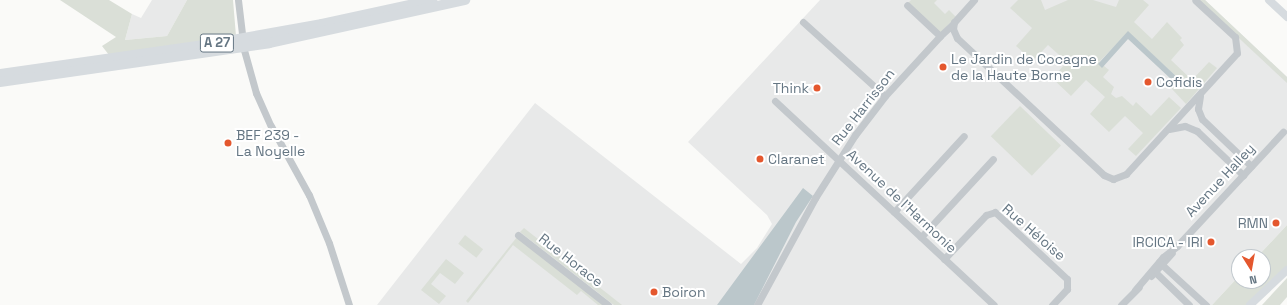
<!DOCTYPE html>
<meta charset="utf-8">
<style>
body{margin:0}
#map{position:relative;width:1287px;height:305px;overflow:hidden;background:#fafaf8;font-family:"Space Grotesk",sans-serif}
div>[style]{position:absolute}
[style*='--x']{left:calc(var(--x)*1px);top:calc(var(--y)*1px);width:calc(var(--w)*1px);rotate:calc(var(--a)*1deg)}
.built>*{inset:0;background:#e8e9e9}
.green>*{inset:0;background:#dadfd7;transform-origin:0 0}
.water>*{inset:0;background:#bbc7cb}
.minor>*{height:7px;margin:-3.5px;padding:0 3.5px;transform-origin:3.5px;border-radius:3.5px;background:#c3c8cc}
.major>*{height:8px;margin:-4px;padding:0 4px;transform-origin:4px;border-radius:4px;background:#d6dbdf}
.highway>*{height:10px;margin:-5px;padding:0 5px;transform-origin:5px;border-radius:5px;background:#d6dbdf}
.dots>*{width:11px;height:11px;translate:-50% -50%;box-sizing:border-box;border:2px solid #fff;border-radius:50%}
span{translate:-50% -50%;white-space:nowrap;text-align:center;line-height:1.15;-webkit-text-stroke:4px #fff;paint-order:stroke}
.shield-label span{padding:1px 3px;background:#fff;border:1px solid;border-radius:3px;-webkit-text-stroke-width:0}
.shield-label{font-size:13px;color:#657683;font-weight:700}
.poi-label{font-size:14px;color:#657683}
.left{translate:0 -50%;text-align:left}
.right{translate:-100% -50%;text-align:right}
.street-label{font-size:14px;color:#657683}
.north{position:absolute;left:1231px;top:249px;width:40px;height:40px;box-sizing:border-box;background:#fff;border:1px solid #c1c8cd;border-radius:50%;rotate:169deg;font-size:11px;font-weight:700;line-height:16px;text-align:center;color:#657683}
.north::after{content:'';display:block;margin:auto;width:14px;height:18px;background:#e4572e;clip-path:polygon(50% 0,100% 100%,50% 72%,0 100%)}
</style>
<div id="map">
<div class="built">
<div style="clip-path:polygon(152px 0,187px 0,167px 36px,125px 40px,132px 14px,141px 18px)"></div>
<div style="clip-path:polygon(820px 0,1205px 0,1287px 77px,1287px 225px,1257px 257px,1239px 257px,1239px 276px,1212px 305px,377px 305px,535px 103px,741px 264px,757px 248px,772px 224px,767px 215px,688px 142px)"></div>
</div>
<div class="green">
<div style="clip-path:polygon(60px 0,109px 0,132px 14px,125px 40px,167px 36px,187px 0,233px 0,236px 36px,109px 55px,102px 46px,116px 37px)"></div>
<div style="clip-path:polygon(911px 0,937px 0,934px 3px,945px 14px,949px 10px,956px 17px,940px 33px,908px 3px)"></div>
<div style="clip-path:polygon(1018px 0,1041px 0,1045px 10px,1068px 0,1093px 0,1116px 7px,1119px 0,1143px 0,1149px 5px,1134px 22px,1152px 39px,1167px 22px,1182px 38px,1180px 40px,1184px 45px,1171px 60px,1192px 80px,1209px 62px,1217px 68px,1186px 104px,1171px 88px,1179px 79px,1128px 32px,1099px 62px,1109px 70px,1103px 77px,1114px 87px,1111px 94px,1116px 98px,1122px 96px,1133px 106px,1136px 102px,1151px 116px,1169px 97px,1181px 108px,1136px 156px,1128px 149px,1143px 133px,1125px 116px,1109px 132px,1090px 114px,1105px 97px,1086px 80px,1071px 96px,1052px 78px,1067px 62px,1048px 45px,1033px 61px,1016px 46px,1032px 28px,1010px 8px)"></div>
<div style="clip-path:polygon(1198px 0,1205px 0,1287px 77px,1287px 83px)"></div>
<div style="left:1020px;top:106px;width:57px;height:42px;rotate:44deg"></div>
<div style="clip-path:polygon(1287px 225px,1287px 266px,1247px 305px,1212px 305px,1239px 276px,1239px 281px,1263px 281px,1263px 257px,1257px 257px)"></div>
<div style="clip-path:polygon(524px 228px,622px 305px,614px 305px,520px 232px)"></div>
<div style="left:465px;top:235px;width:23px;height:11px;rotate:38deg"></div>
<div style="clip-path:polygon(517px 237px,604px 305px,598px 305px,581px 291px,577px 295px,513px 245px,468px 303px,466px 301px)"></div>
<div style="clip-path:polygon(446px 259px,464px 273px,455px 284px,440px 273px,431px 284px,446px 296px,439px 304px,421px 290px)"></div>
<div style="clip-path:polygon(1287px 278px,1287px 297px,1280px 305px,1262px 305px)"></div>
</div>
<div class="water">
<div style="clip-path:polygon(1128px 31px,1179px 79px,1171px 88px,1166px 86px,1172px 80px,1128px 39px,1102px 68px,1098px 64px)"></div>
<div style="clip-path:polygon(803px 188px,813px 196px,796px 222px,754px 305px,717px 305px)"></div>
</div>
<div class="minor">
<div style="--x:238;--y:0;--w:50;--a:83.2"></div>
<div style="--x:244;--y:50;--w:45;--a:74.4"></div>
<div style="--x:256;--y:93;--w:36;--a:66"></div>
<div style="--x:271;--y:126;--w:79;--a:61.2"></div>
<div style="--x:309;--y:195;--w:52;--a:67.4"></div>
<div style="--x:329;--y:243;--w:65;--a:72.1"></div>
<div style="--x:974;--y:0;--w:30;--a:132"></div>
<div style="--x:954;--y:22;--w:7;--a:98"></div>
<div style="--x:953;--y:29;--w:10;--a:66"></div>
<div style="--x:957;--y:38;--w:201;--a:43"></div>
<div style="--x:1104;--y:175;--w:10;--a:24"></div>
<div style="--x:1113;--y:179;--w:14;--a:-21"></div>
<div style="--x:1126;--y:174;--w:164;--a:-47.5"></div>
<div style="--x:1237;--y:53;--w:16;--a:-97"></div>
<div style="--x:1235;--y:37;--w:54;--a:-137.2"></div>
<div style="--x:803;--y:22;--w:110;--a:42.1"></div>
<div style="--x:940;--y:36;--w:18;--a:-43"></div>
<div style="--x:1200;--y:96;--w:13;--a:99"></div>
<div style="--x:1198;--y:109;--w:11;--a:68"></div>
<div style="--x:1202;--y:119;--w:68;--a:43.8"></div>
<div style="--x:775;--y:101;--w:299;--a:43"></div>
<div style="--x:1169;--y:129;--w:16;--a:-11"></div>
<div style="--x:1185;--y:126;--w:13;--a:23"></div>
<div style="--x:1197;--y:131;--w:64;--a:43.7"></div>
<div style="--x:894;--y:212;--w:103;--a:-47.4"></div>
<div style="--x:518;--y:235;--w:114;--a:37.9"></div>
<div style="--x:921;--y:237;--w:106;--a:-47.3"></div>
<div style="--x:944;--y:259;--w:61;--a:-46.3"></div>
<div style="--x:986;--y:215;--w:9;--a:-18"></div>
<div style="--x:995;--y:212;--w:98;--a:42.9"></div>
<div style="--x:1067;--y:279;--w:10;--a:90"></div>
<div style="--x:1067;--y:289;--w:22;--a:133"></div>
<div style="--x:1159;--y:262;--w:64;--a:42.5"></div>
<div style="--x:1153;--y:270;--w:50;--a:44.2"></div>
<div style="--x:1151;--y:276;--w:31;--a:-48"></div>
<div style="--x:1135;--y:290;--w:43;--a:-49.7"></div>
<div style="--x:1163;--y:257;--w:18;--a:-38"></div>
<div style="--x:1177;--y:246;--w:156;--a:-47.1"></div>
<div style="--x:757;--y:305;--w:122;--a:-61.5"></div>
<div style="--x:815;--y:198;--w:75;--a:-57.6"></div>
<div style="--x:855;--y:135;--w:49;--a:-52.4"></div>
<div style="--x:885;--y:96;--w:81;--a:-47.5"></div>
<div style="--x:940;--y:36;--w:45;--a:-136.8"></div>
<div style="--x:1121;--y:305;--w:25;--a:-45"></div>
</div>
<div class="major">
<div style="--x:1269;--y:0;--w:25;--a:43"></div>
<div style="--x:1250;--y:305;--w:51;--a:-43.4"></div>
</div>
<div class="highway">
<div style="--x:0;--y:74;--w:206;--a:-8.1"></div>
<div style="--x:204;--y:45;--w:120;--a:-10.1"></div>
<div style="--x:322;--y:24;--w:113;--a:-12.3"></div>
<div style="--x:0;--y:82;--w:272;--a:-8.2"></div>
<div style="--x:269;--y:43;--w:201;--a:-12.4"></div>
</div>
<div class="dots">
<div style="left:943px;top:67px;background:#e4572e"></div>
<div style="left:1148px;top:82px;background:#e4572e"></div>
<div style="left:817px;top:88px;background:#e4572e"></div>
<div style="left:228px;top:143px;background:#e4572e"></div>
<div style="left:760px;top:159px;background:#e4572e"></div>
<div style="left:1276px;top:223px;background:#e4572e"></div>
<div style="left:1211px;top:242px;background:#e4572e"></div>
<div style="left:654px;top:292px;background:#e4572e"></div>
</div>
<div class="shield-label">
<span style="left:217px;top:43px">A 27</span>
</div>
<div class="poi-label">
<span class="left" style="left:951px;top:67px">Le Jardin de Cocagne<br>de la Haute Borne</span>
<span class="left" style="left:1156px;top:82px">Cofidis</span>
<span class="right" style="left:809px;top:88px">Think</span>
<span class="left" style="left:236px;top:143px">BEF 239 -<br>La Noyelle</span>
<span class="left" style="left:768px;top:159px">Claranet</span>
<span class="right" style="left:1268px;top:223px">RMN</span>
<span class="right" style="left:1203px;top:242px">IRCICA - IRI</span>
<span class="left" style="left:662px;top:292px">Boiron</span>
</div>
<div class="street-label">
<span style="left:863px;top:107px;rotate:-52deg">Rue Harrisson</span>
<span style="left:1220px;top:180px;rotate:-47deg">Avenue Halley</span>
<span style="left:902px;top:201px;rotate:43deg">Avenue de l'Harmonie</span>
<span style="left:1034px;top:232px;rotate:41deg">Rue Héloise</span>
<span style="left:571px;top:260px;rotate:38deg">Rue Horace</span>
</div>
<div class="north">N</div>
</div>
